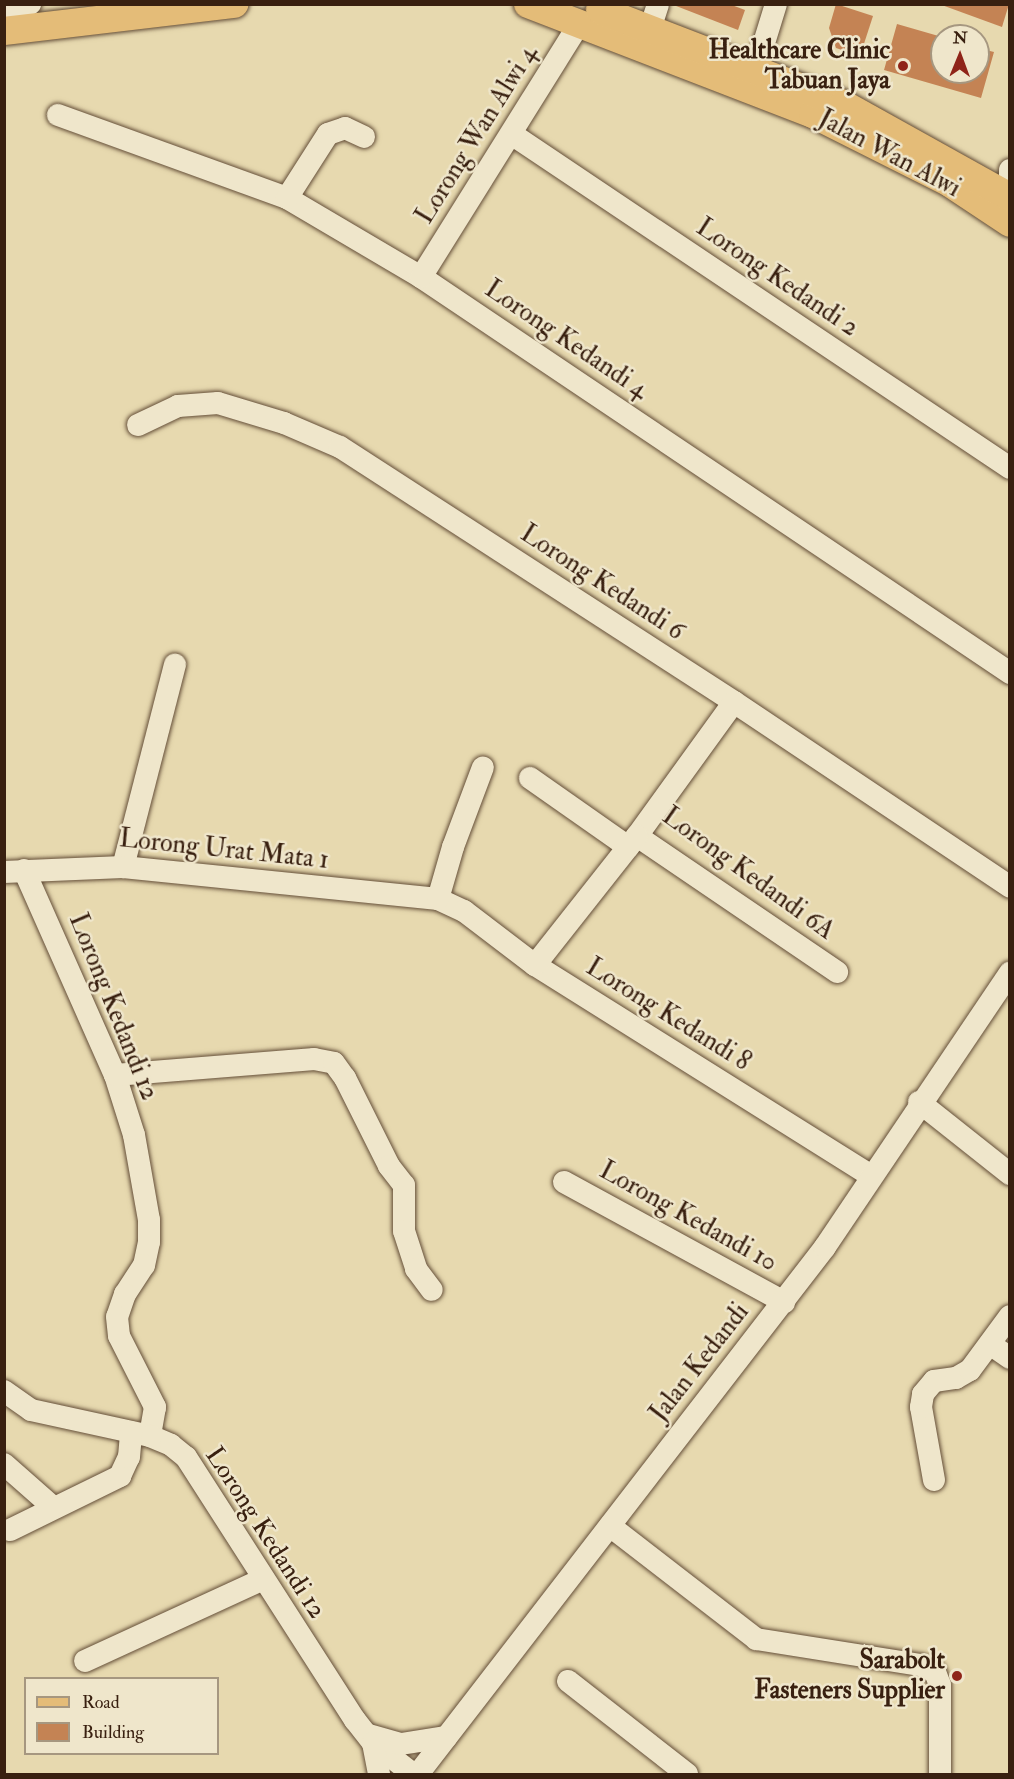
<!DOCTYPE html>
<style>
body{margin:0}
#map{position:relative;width:1014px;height:1779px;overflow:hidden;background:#e7d9af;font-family:"IM FELL Double Pica",serif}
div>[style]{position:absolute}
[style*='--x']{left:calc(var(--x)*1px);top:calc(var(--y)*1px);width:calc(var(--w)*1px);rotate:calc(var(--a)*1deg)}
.building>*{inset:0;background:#c48354}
.roads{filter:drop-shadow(0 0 2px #644e38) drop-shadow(0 0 2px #644e38)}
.minor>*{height:22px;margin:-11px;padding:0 11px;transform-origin:11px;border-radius:11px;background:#efe6cb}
.major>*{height:28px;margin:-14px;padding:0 14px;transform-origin:14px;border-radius:14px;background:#e4bc78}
.dots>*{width:16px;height:16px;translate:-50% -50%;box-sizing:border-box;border:3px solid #efe6cb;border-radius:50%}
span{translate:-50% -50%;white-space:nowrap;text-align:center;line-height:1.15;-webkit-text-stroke:5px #efe6cb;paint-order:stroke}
.poi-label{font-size:26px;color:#392010;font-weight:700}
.right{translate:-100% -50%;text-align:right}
.street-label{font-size:26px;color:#392010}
.frame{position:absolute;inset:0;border:6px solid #392010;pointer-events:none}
.legend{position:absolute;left:24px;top:1677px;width:195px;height:78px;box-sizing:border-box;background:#efe6cb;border:2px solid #a69780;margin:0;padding:8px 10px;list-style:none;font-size:18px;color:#392010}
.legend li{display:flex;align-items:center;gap:12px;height:30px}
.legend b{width:30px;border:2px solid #a69780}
.north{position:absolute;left:930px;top:24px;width:60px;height:60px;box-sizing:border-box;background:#efe6cb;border:2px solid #a69780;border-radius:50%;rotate:1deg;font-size:16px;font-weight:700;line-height:24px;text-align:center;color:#392010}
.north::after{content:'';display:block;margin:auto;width:21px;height:27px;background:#8f2418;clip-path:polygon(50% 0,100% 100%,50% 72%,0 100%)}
</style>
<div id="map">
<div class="building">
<div style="clip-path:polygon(671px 4px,729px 4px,745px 10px,738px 30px)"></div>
<div style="clip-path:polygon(836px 4px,873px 16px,860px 56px,836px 48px,829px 28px)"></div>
<div style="clip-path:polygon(939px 4px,1009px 4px,1002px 27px)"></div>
<div style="clip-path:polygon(897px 24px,942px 37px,942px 72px,978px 72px,978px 48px,994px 52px,981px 98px,884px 70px)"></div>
</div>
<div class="roads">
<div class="minor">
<div style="--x:4;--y:20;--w:31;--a:-32"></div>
<div style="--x:650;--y:29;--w:26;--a:-72"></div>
<div style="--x:756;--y:69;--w:68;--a:-72.9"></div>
<div style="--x:58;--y:115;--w:244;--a:19.9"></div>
<div style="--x:287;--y:198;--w:156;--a:30.5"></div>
<div style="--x:421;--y:277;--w:710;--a:33.91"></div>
<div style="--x:513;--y:135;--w:598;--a:33.82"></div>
<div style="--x:1010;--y:170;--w:21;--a:90"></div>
<div style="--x:287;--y:198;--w:76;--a:-57.4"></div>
<div style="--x:328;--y:134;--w:18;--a:-19"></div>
<div style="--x:345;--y:128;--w:21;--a:25"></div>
<div style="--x:421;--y:277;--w:300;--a:-58"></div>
<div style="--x:138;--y:425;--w:44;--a:-25.4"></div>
<div style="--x:178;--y:406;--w:40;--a:-4.3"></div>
<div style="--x:218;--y:403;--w:69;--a:16.9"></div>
<div style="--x:284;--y:423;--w:61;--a:23.2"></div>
<div style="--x:340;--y:447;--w:469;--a:32.9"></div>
<div style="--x:734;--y:702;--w:332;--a:33.8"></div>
<div style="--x:734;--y:702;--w:165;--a:125.9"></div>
<div style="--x:637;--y:836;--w:242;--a:34.2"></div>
<div style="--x:530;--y:778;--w:120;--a:35.1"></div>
<div style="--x:123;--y:867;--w:209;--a:-75.6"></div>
<div style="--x:24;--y:870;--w:224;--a:66.1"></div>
<div style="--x:115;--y:1075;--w:63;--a:72.4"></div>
<div style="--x:134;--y:1135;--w:86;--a:80"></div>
<div style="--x:149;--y:1220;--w:22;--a:90"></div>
<div style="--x:149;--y:1242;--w:24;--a:102"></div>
<div style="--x:144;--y:1265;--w:35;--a:123"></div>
<div style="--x:125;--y:1294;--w:24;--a:109"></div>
<div style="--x:117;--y:1317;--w:19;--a:84"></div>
<div style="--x:119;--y:1336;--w:80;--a:63.1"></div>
<div style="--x:155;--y:1407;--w:29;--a:100"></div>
<div style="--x:4;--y:872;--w:119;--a:-2.4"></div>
<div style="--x:123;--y:867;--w:317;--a:5.8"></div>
<div style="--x:438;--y:899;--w:29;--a:25"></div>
<div style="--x:464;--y:911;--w:89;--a:37.3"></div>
<div style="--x:535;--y:965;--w:395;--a:32.1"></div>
<div style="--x:438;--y:899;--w:54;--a:-73.9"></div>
<div style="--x:453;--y:847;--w:85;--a:-69.4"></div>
<div style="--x:535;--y:965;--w:164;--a:-51.7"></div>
<div style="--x:115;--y:1075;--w:200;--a:-4.6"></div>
<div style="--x:314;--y:1059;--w:20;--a:11"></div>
<div style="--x:334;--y:1063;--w:19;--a:54"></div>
<div style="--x:345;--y:1078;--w:98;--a:63.4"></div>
<div style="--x:389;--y:1166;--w:24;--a:52"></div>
<div style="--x:404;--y:1185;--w:46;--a:90"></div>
<div style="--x:404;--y:1231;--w:40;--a:72"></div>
<div style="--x:416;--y:1269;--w:26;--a:53"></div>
<div style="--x:919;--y:1102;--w:116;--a:38.4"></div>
<div style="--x:564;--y:1182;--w:251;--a:28.6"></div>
<div style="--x:990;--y:1344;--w:24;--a:35"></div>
<div style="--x:4;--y:1391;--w:33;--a:35"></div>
<div style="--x:31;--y:1410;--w:122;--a:12.3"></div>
<div style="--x:150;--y:1436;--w:23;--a:23"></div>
<div style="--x:171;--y:1445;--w:19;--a:39"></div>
<div style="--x:186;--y:1457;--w:313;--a:57.3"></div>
<div style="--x:355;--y:1720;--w:29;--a:52"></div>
<div style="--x:373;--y:1743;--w:51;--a:37.8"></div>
<div style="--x:4;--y:1464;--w:65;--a:41.3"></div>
<div style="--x:934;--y:1480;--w:74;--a:-100.1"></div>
<div style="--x:921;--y:1407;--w:13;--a:-81"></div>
<div style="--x:923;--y:1394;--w:17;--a:-50"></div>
<div style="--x:934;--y:1381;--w:22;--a:-8"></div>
<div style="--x:956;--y:1378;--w:16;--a:-30"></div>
<div style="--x:970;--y:1370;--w:67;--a:-53.5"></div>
<div style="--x:610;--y:1526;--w:185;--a:37.7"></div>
<div style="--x:756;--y:1639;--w:167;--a:9"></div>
<div style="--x:921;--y:1665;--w:16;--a:27"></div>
<div style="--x:935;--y:1672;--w:14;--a:69"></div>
<div style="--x:940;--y:1685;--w:89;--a:90"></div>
<div style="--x:10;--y:1530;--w:123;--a:-26.1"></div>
<div style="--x:120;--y:1476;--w:21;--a:-65"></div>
<div style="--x:129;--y:1457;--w:25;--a:-85"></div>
<div style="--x:85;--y:1661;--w:194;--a:-24.7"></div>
<div style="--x:568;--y:1681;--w:151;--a:38"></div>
<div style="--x:369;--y:1735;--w:33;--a:16"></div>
<div style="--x:401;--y:1744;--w:46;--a:-8.8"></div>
<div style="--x:373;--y:1743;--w:32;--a:79"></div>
<div style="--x:418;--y:1774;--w:666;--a:-52.32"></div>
<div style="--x:825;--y:1247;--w:331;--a:-56"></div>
</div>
<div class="major">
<div style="--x:528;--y:4;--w:305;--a:21.1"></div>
<div style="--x:813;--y:114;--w:153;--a:26.7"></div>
<div style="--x:950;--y:183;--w:72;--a:33.7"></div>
<div style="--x:600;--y:10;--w:261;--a:21.1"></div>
<div style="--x:843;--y:104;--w:191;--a:29.1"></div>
<div style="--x:4;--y:31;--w:232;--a:-6.7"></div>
</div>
</div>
<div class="dots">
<div style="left:903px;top:66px;background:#8f2418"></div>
<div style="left:957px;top:1676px;background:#8f2418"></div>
</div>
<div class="poi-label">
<span class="right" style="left:890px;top:66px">Healthcare Clinic<br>Tabuan Jaya</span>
<span class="right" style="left:945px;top:1676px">Sarabolt<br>Fasteners Supplier</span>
</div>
<div class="street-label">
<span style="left:477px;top:135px;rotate:-58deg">Lorong Wan Alwi 4</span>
<span style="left:889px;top:154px;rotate:28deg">Jalan Wan Alwi</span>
<span style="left:777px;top:278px;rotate:34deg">Lorong Kedandi 2</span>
<span style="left:566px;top:340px;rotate:34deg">Lorong Kedandi 4</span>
<span style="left:602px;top:583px;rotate:33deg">Lorong Kedandi 6</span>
<span style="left:224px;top:850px;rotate:6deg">Lorong Urat Mata 1</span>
<span style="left:748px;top:874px;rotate:36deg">Lorong Kedandi 6A</span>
<span style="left:113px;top:1007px;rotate:68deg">Lorong Kedandi 12</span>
<span style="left:668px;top:1015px;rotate:32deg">Lorong Kedandi 8</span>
<span style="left:688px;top:1217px;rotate:29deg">Lorong Kedandi 10</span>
<span style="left:700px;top:1363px;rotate:-52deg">Jalan Kedandi</span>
<span style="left:265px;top:1533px;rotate:57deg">Lorong Kedandi 12</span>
</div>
<div class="frame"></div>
<ul class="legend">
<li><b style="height:8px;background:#e4bc78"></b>Road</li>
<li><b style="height:16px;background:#c48354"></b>Building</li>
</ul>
<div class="north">N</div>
</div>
